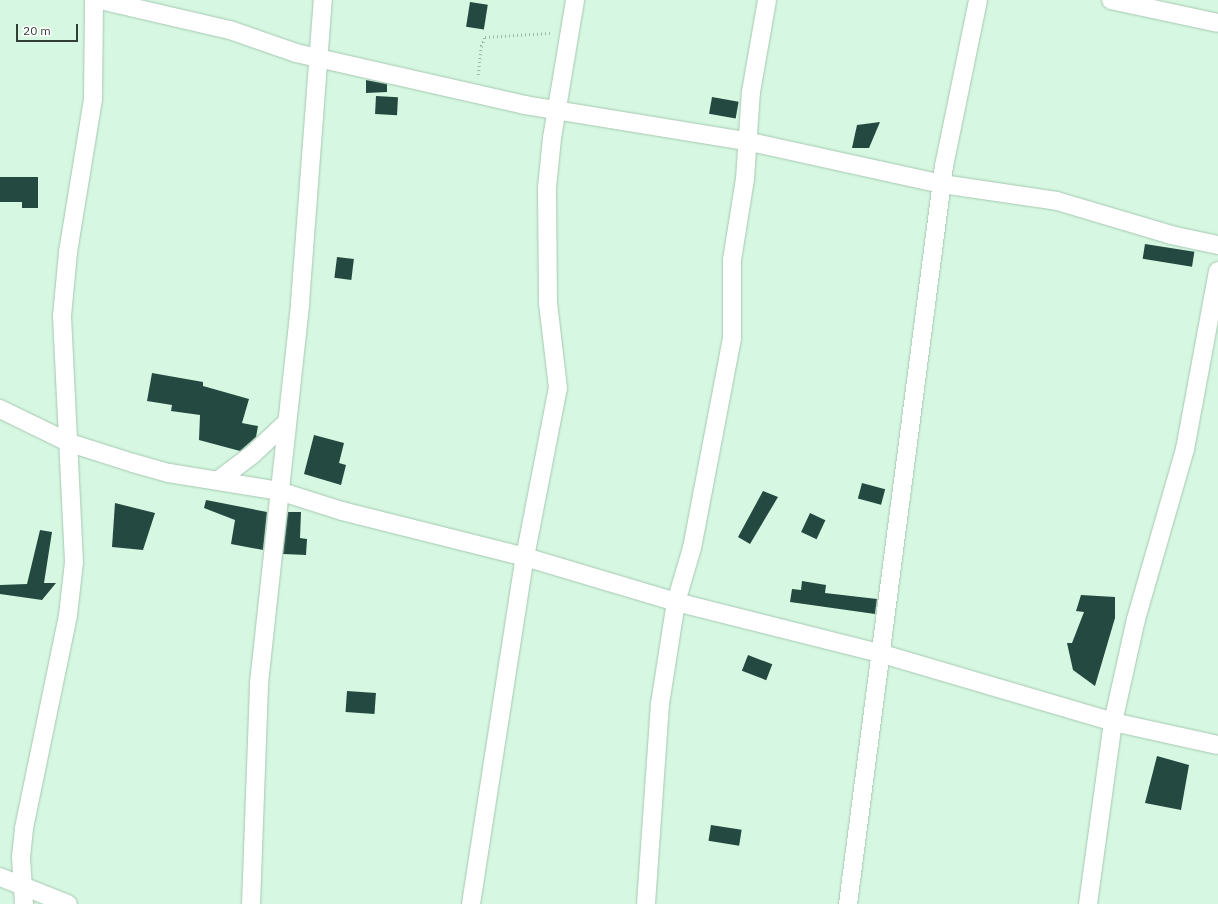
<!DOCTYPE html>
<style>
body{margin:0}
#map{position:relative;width:1218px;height:904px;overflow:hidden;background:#d6f7e1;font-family:"IBM Plex Sans",sans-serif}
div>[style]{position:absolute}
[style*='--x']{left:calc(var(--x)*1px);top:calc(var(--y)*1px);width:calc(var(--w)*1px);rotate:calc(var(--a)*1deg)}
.building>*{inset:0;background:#244940;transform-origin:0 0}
.path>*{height:2.5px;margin-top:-1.25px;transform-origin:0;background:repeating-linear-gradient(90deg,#9fbaa8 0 1px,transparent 0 4px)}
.roads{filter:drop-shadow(0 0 1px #a6c7b2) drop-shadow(0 0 1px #a6c7b2)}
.minor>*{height:18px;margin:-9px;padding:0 9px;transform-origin:9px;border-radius:9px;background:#fff}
span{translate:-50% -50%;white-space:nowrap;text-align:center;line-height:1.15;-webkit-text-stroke:4px #fff;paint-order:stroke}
.scale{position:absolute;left:16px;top:24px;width:62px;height:18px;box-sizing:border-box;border:2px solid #323f36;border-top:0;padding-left:5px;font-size:12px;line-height:14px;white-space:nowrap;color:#323f36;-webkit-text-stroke:3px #fff;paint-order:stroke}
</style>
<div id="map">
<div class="building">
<div style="left:470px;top:2px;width:18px;height:25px;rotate:9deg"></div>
<div style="clip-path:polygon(366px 80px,387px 84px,387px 92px,366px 93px)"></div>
<div style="left:376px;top:96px;width:22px;height:18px;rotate:3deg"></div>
<div style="left:712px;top:97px;width:27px;height:17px;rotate:10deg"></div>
<div style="clip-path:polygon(880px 122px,869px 148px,852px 148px,857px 125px)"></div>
<div style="clip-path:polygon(0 177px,38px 177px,38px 208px,22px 208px,22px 202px,0 202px)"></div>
<div style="left:1145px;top:244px;width:50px;height:15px;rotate:9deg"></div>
<div style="left:337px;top:257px;width:17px;height:21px;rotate:7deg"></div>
<div style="clip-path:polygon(152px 373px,203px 382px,203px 386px,249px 399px,242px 423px,258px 426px,256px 437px,240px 451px,199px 440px,200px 415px,171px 411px,172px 405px,147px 401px)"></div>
<div style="clip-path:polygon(314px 435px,344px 443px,339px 463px,346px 465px,341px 485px,304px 474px)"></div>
<div style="left:862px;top:483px;width:24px;height:16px;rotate:15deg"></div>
<div style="clip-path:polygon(763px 491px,778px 497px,750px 544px,738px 537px)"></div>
<div style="clip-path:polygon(206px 500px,267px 512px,263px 550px,231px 544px,235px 520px,204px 508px)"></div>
<div style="clip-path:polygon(115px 503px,155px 513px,143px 550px,112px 547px)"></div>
<div style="clip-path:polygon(288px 512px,301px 512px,300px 538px,307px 539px,306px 555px,283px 554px)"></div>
<div style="left:810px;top:513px;width:17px;height:21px;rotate:25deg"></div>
<div style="clip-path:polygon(40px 530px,52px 532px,44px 583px,56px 583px,42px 600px,0 594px,0 585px,27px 584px)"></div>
<div style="clip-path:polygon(802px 581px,826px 585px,825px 593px,877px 599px,875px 614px,790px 602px,792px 589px,801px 590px)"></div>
<div style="clip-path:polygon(1081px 595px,1115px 597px,1115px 618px,1095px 686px,1073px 670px,1067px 643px,1072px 643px,1084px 612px,1076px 611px)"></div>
<div style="left:748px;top:655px;width:26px;height:17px;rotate:21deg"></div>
<div style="left:347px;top:691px;width:29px;height:21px;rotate:4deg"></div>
<div style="clip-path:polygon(1157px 756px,1189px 765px,1181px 810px,1145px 803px)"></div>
<div style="left:711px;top:825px;width:31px;height:16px;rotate:9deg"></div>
</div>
<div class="path">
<div style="--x:478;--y:75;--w:29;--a:-84"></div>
<div style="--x:481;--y:46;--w:10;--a:-66"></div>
<div style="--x:485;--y:37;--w:65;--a:-3.5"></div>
</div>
<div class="roads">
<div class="minor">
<div style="--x:100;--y:0;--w:133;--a:13"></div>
<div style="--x:230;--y:30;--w:70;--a:19.2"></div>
<div style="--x:296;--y:53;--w:235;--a:12.8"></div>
<div style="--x:525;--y:105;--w:224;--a:9.3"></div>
<div style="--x:746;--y:141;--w:201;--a:12.4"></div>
<div style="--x:942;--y:184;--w:116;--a:8.4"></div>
<div style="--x:1057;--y:201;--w:119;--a:16.6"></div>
<div style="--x:1171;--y:235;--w:48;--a:12"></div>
<div style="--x:1111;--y:0;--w:109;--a:12.1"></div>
<div style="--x:0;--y:409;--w:78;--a:25.9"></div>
<div style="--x:70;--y:443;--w:66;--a:17.6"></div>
<div style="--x:133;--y:463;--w:37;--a:16"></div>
<div style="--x:169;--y:473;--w:111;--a:9.3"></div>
<div style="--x:279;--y:491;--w:66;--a:17.6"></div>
<div style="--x:342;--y:511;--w:189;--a:14.1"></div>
<div style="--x:525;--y:557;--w:158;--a:16.6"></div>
<div style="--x:676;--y:602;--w:209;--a:14.1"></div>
<div style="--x:879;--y:653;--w:244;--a:16.4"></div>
<div style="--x:1113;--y:722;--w:107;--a:12.4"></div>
<div style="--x:220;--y:479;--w:41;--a:-37.1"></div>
<div style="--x:253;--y:454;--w:47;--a:-43.3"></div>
<div style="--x:0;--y:877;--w:73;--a:21.7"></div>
<div style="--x:24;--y:904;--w:47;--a:-93.7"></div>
<div style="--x:21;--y:857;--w:29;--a:-84"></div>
<div style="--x:24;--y:828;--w:217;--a:-78.3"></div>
<div style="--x:68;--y:615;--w:53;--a:-83.5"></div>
<div style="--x:74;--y:562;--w:246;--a:-92.8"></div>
<div style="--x:62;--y:316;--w:64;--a:-84.6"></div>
<div style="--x:68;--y:252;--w:155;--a:-80.7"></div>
<div style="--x:93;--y:99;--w:99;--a:-89.4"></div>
<div style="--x:251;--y:904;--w:221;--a:-87.9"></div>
<div style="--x:259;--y:683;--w:382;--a:-83.8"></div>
<div style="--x:300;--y:303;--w:304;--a:-85.7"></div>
<div style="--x:471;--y:904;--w:351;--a:-81.2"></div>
<div style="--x:525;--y:557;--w:172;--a:-79"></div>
<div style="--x:558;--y:388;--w:86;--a:-96.7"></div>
<div style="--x:548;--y:303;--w:115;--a:-90.5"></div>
<div style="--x:547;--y:188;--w:50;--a:-84.3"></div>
<div style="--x:552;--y:138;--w:140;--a:-80.5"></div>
<div style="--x:646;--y:904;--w:200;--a:-86"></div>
<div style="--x:660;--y:704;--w:103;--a:-81.1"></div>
<div style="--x:676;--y:602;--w:56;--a:-73.5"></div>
<div style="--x:692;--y:548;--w:214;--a:-79.2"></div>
<div style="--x:732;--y:338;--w:78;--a:-90"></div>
<div style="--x:732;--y:260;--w:82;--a:-80.9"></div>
<div style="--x:745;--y:179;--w:87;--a:-86.1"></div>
<div style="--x:751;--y:92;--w:93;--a:-80.1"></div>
<div style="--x:848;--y:904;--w:744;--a:-82.59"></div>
<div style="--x:944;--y:166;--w:169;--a:-78.4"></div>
<div style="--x:1088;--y:904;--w:184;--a:-82.2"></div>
<div style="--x:1113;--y:722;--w:106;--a:-77.4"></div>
<div style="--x:1136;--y:619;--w:177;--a:-73.9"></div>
<div style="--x:1185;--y:449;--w:181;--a:-79.5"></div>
</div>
</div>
<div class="scale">20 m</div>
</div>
